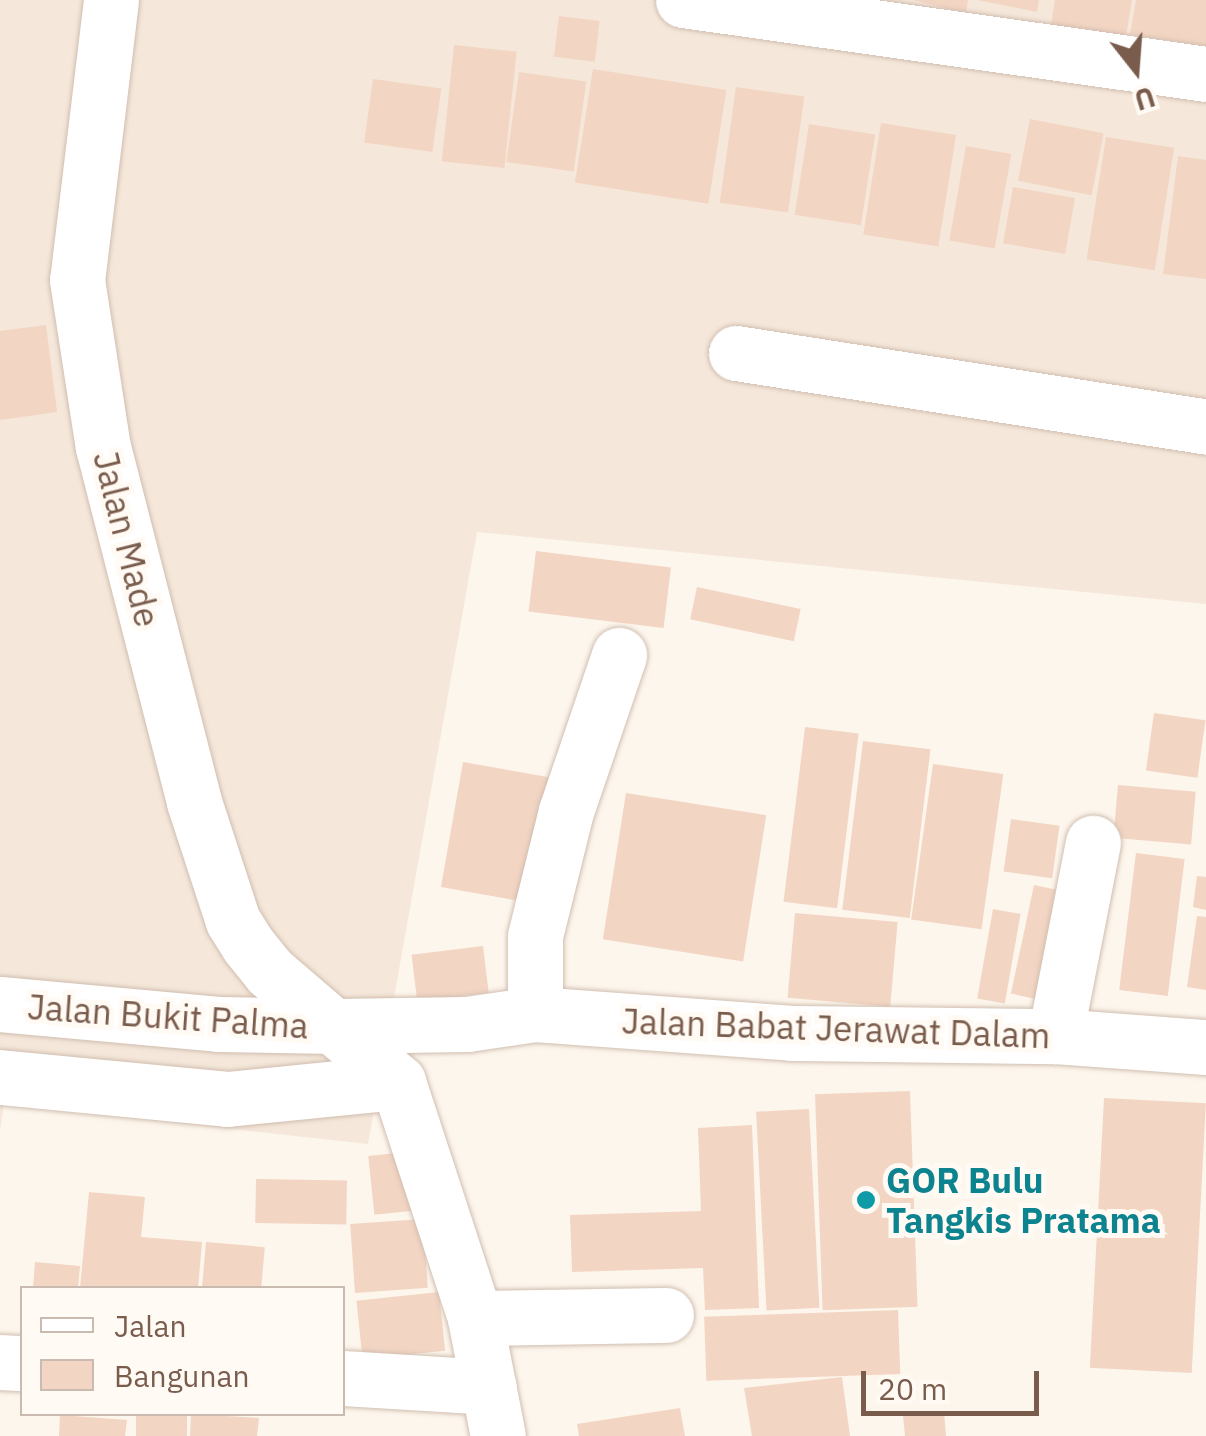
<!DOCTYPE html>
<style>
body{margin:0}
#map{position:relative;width:1206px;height:1436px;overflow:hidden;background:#fdf6ec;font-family:"IBM Plex Sans",sans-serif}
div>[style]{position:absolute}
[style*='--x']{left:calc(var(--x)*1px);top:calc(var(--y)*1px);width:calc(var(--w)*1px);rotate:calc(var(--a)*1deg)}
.residential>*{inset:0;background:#f5e8da}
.building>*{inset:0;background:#f3d5c3;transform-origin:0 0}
.roads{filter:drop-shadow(0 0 2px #d1beb0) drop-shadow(0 0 2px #d1beb0)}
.street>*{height:55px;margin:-27.5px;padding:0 27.5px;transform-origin:27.5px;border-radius:27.5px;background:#fff}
.secondary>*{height:55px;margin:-27.5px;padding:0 27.5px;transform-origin:27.5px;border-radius:27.5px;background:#fff}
.dots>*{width:28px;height:28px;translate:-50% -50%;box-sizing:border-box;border:5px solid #fffaf3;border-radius:50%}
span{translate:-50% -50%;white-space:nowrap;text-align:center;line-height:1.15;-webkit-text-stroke:10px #fffaf3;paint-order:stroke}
.street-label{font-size:35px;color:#7a5c4d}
.culture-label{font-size:35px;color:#0d838f;font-weight:700}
.left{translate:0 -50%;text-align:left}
.legend{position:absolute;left:20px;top:1286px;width:325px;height:130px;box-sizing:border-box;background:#fffaf3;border:2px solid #cabbb1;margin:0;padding:12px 18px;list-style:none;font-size:30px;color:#7a5c4d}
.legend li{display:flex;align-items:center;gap:20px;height:50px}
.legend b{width:50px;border:2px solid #cabbb1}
.north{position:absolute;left:1086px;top:20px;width:100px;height:100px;-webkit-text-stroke:8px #fffaf3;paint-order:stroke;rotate:163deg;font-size:28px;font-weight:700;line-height:40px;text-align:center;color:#7a5c4d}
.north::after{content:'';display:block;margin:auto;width:35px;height:45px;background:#7a5c4d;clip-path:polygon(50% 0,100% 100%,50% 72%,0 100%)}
.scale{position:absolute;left:861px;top:1371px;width:178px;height:45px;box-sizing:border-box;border:5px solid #7a5c4d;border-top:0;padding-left:12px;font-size:30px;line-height:35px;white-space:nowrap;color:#7a5c4d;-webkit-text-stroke:8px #fffaf3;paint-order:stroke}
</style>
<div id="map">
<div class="residential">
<div style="clip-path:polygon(0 0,1206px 0,1206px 604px,477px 532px,368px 1144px,4px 1104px,0 1131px)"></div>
</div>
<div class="building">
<div style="clip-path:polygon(913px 0,968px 0,966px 13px)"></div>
<div style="clip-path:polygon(977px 0,1039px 0,1037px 12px)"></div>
<div style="clip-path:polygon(1055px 0,1132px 0,1125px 42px,1050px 31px)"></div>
<div style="clip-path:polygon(1136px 0,1206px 0,1206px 47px,1130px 34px)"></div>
<div style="left:559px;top:16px;width:41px;height:41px;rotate:7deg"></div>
<div style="left:454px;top:45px;width:63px;height:117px;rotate:6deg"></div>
<div style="left:593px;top:69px;width:135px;height:115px;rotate:9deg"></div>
<div style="left:519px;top:72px;width:68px;height:91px;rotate:8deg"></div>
<div style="left:373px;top:79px;width:69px;height:64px;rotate:8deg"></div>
<div style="left:736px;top:87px;width:69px;height:117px;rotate:8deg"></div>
<div style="left:1030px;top:119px;width:75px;height:63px;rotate:11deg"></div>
<div style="left:881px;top:123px;width:76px;height:113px;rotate:9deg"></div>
<div style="left:809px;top:124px;width:67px;height:92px;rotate:9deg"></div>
<div style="left:1106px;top:137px;width:69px;height:124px;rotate:9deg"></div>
<div style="left:966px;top:146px;width:46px;height:96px;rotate:10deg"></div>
<div style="clip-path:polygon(1178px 156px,1206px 160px,1206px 279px,1163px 274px)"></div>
<div style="left:1013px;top:187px;width:63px;height:57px;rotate:10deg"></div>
<div style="clip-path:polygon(46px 325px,57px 412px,0 420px,0 331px)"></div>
<div style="left:536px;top:551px;width:136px;height:61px;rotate:7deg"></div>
<div style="left:697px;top:587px;width:106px;height:33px;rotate:12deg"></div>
<div style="left:1154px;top:713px;width:52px;height:58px;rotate:8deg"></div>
<div style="left:805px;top:727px;width:54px;height:176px;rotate:7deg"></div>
<div style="left:863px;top:741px;width:68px;height:170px;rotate:7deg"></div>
<div style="left:463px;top:762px;width:96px;height:127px;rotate:10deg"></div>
<div style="left:933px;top:764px;width:71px;height:157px;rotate:8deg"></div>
<div style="left:1118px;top:785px;width:78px;height:53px;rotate:5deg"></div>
<div style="left:626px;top:793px;width:142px;height:148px;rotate:9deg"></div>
<div style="left:1011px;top:819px;width:49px;height:53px;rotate:8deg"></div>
<div style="left:1136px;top:853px;width:49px;height:138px;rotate:7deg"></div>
<div style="clip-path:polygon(1197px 876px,1206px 877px,1206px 910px,1193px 907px)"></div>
<div style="left:1034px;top:885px;width:45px;height:111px;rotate:12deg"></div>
<div style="left:993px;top:909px;width:28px;height:91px;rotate:10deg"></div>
<div style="left:795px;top:913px;width:103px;height:85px;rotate:5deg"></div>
<div style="clip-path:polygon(1197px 916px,1206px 917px,1206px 990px,1187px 987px)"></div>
<div style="left:483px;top:946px;width:47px;height:72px;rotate:83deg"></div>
<div style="left:910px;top:1091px;width:216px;height:95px;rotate:88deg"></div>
<div style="left:1104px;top:1098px;width:102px;height:270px;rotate:3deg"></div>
<div style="left:809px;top:1109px;width:199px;height:53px;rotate:87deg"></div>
<div style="clip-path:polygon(752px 1125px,759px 1308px,705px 1310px,703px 1268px,572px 1272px,570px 1215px,701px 1211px,698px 1128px)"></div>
<div style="left:417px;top:1151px;width:59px;height:49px;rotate:84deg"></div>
<div style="left:256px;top:1179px;width:91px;height:44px;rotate:1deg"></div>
<div style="clip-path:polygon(89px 1192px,145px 1197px,141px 1237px,202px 1242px,198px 1288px,80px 1288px)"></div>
<div style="left:423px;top:1219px;width:69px;height:73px;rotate:86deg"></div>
<div style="left:206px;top:1242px;width:59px;height:46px;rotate:5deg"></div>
<div style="clip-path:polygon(35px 1262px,80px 1266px,78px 1288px,33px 1288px)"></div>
<div style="left:439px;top:1292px;width:59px;height:83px;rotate:84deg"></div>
<div style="left:898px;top:1310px;width:64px;height:194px;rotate:88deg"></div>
<div style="clip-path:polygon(842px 1377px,850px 1436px,752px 1436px,744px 1388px)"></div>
<div style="clip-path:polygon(680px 1408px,685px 1436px,579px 1436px,577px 1424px)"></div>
<div style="clip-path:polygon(944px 1412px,946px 1436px,905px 1436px,903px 1416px)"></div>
<div style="left:136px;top:1414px;width:51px;height:22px"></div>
<div style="clip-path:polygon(191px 1414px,259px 1418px,257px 1436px,190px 1436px)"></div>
<div style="clip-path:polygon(60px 1415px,127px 1420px,125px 1436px,59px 1436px)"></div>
</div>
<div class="roads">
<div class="street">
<div style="--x:683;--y:0;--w:528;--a:8.05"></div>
<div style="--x:736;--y:353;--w:476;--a:8.9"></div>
<div style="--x:0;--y:1004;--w:219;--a:5.2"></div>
<div style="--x:218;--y:1024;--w:118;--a:1"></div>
<div style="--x:535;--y:1014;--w:78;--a:-90"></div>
<div style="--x:535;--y:936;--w:129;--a:-76.1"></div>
<div style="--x:566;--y:811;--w:165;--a:-71.2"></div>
<div style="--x:1055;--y:1036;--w:197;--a:-78.9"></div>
<div style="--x:0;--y:1077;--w:228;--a:5.5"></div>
<div style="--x:227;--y:1099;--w:172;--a:-5.7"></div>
<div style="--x:475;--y:1318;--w:191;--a:-0.9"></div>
<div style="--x:0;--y:1362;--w:22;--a:3"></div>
<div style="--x:342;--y:1378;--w:147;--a:3.5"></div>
</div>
<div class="secondary">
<div style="--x:111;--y:0;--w:282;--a:96.9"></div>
<div style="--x:77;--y:280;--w:169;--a:81.2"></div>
<div style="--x:103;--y:447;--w:366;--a:75.6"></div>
<div style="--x:194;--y:802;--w:125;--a:71.9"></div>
<div style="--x:233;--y:921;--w:28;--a:58"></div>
<div style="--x:248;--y:945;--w:35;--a:51"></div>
<div style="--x:270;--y:972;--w:169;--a:40.7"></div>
<div style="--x:398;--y:1082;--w:248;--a:71.9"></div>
<div style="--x:475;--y:1318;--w:120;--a:79"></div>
<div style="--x:336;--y:1026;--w:131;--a:-0.9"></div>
<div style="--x:467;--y:1024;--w:69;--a:-8.4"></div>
<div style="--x:535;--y:1014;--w:258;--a:4.2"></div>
<div style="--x:792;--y:1033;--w:263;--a:0.7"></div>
<div style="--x:1055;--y:1036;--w:151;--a:4.2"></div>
</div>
</div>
<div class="dots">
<div style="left:866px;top:1200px;background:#0f9aa8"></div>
</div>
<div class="street-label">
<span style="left:127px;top:539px;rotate:76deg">Jalan Made</span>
<span style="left:168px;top:1016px;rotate:4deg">Jalan Bukit Palma</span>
<span style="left:836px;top:1028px;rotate:2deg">Jalan Babat Jerawat Dalam</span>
</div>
<div class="culture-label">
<span class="left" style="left:886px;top:1200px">GOR Bulu<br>Tangkis Pratama</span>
</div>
<ul class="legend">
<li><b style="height:12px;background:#fff"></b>Jalan</li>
<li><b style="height:28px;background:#f3d5c3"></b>Bangunan</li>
</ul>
<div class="north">U</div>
<div class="scale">20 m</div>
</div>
